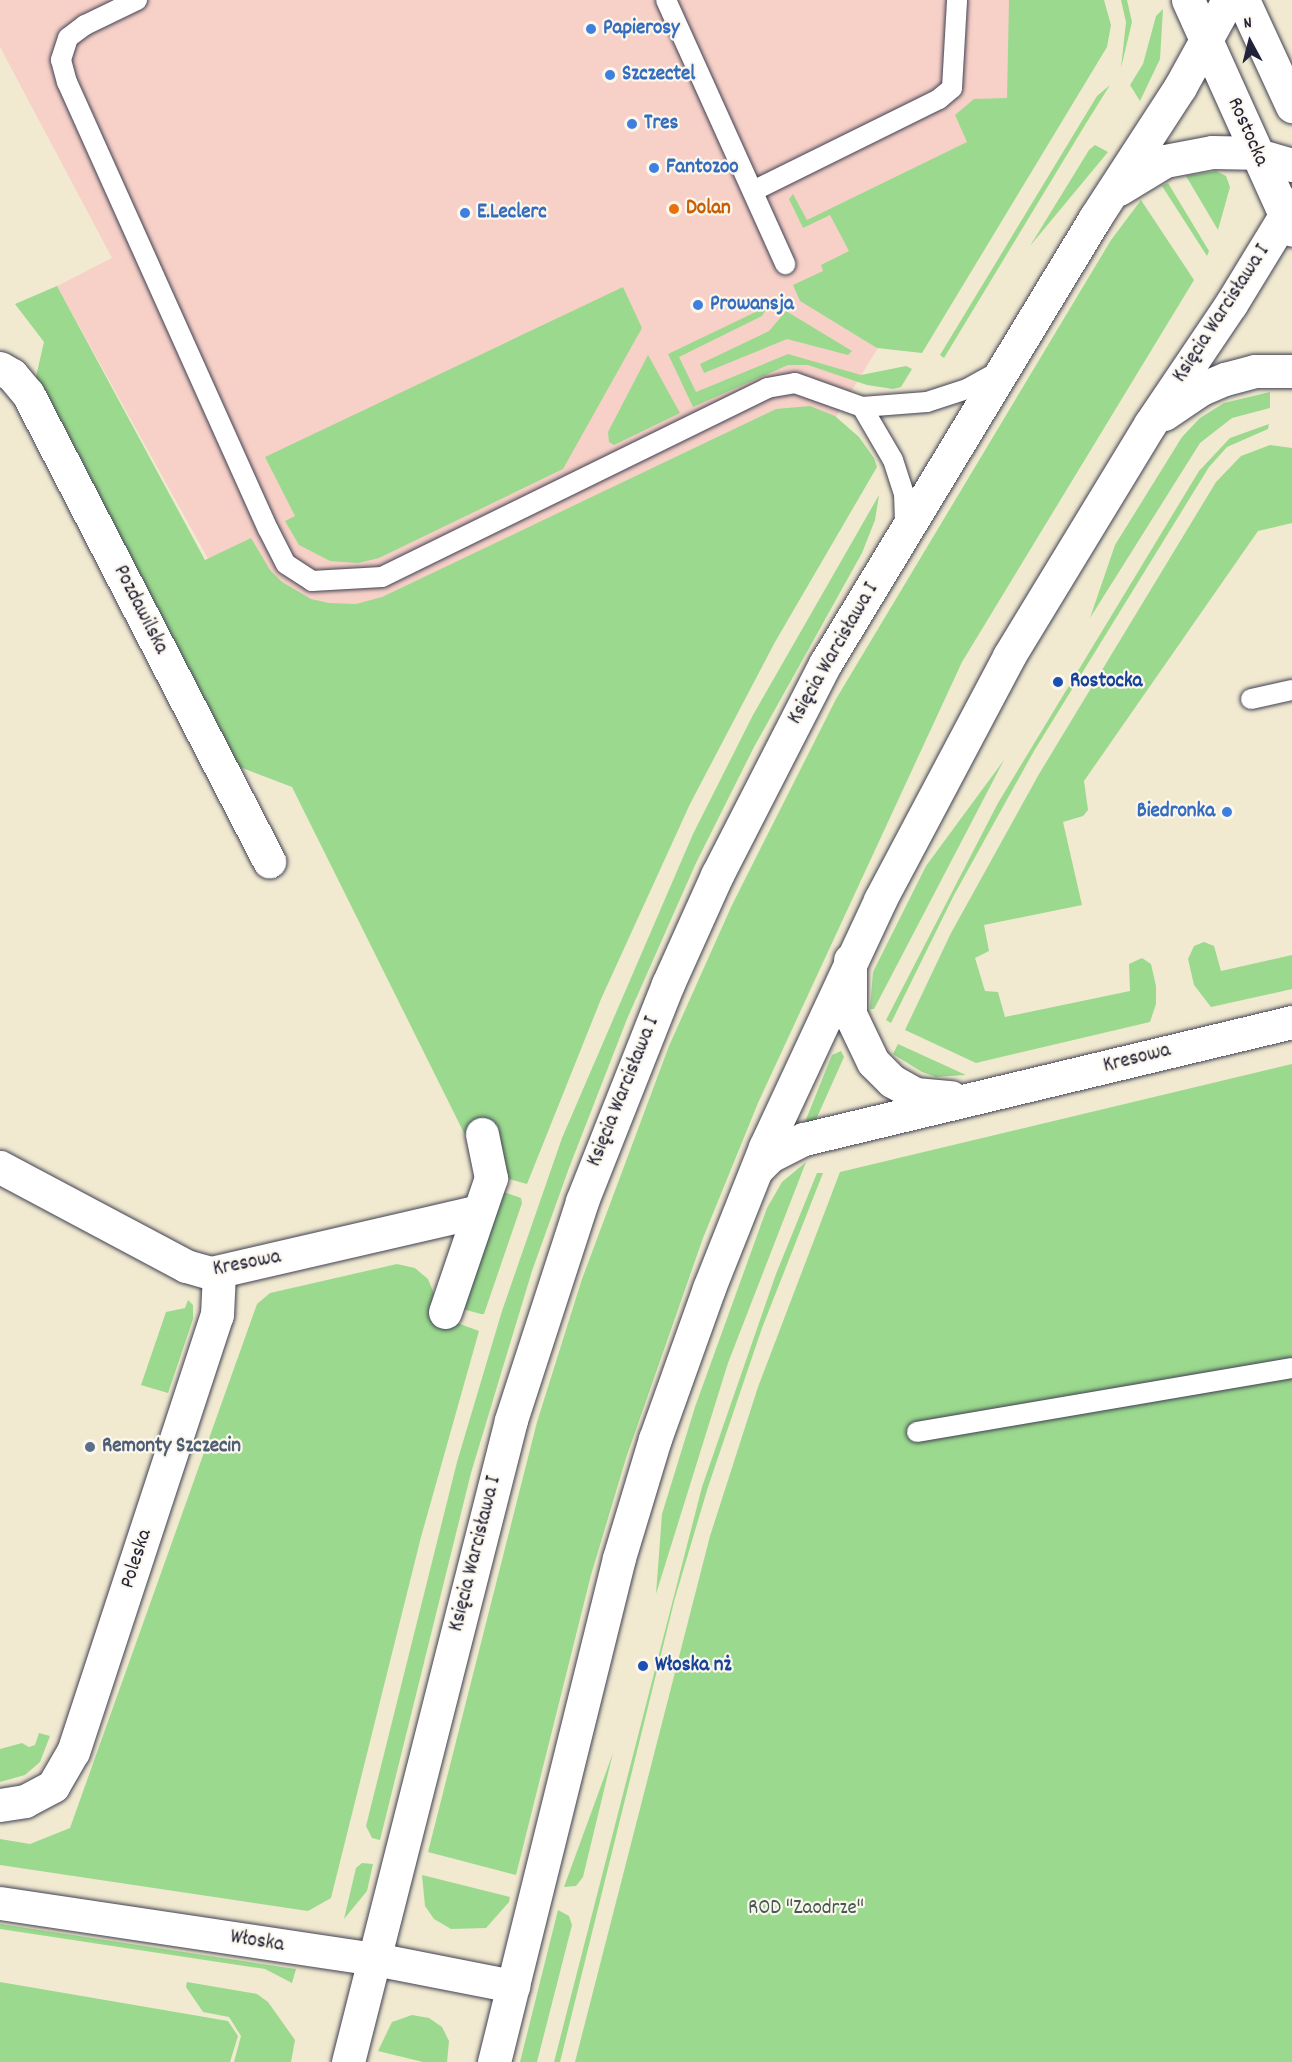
<!DOCTYPE html>
<meta charset="utf-8">
<style>
body{margin:0}
#map{position:relative;width:1292px;height:2062px;overflow:hidden;background:#f1ead1;font-family:Dekko,sans-serif}
div>[style]{position:absolute}
[style*='--x']{left:calc(var(--x)*1px);top:calc(var(--y)*1px);width:calc(var(--w)*1px);rotate:calc(var(--a)*1deg)}
.built>*{inset:0;background:#f7d1c8}
.green>*{inset:0;background:#9bd98e}
.roads{filter:drop-shadow(0 0 2px #414052) drop-shadow(0 0 2px #414052)}
.service>*{height:20px;margin:-10px;padding:0 10px;transform-origin:10px;border-radius:10px;background:#fff}
.minor>*{height:33px;margin:-16.5px;padding:0 16.5px;transform-origin:16.5px;border-radius:16.5px;background:#fff}
.tertiary>*{height:33px;margin:-16.5px;padding:0 16.5px;transform-origin:16.5px;border-radius:16.5px;background:#fff}
.dots>*{width:16px;height:16px;translate:-50% -50%;box-sizing:border-box;border:3px solid #fbf7ec;border-radius:50%}
span{translate:-50% -50%;white-space:nowrap;text-align:center;line-height:1.15;-webkit-text-stroke:4.5px #fbf7ec;paint-order:stroke}
.shop-label{font-size:21px;color:#366cbe;font-weight:700}
.left{translate:0 -50%;text-align:left}
.right{translate:-100% -50%;text-align:right}
.street-label{font-size:21px;color:#22223b}
.food-label{font-size:21px;color:#c56008;font-weight:700}
.transit-label{font-size:21px;color:#164399;font-weight:700}
.service-label{font-size:21px;color:#4e5e75;font-weight:700}
.park-label{font-size:21px;color:#465954}
.north{position:absolute;left:1220px;top:12px;width:60px;height:60px;-webkit-text-stroke:4px #fbf7ec;paint-order:stroke;rotate:353deg;font-size:16px;font-weight:700;line-height:24px;text-align:center;color:#22223b}
.north::after{content:'';display:block;margin:auto;width:21px;height:27px;background:#22223b;clip-path:polygon(50% 0,100% 100%,50% 72%,0 100%)}
</style>
<div id="map">
<div class="built">
<div style="clip-path:polygon(0 0,1029px 0,1025px 107px,829px 428px,477px 1045px,57px 286px,112px 258px,0 47px)"></div>
</div>
<div class="green">
<div style="clip-path:polygon(1009px 0,1104px 0,1111px 25px,1107px 47px,922px 353px,877px 348px,800px 301px,793px 285px,823px 271px,821px 265px,849px 251px,830px 215px,803px 228px,789px 199px,793px 194px,807px 220px,967px 142px,955px 115px,974px 99px,1007px 98px)"></div>
<div style="clip-path:polygon(1121px 0,1127px 0,1132px 22px,1121px 68px,1126px 22px)"></div>
<div style="clip-path:polygon(1163px 9px,1160px 59px,1140px 101px,1130px 85px,1143px 64px,1156px 16px)"></div>
<div style="clip-path:polygon(1110px 85px,1085px 125px,944px 358px,940px 355px,1097px 96px)"></div>
<div style="clip-path:polygon(1095px 145px,1108px 152px,1030px 246px,1089px 150px)"></div>
<div style="clip-path:polygon(1216px 171px,1226px 176px,1230px 187px,1218px 230px,1186px 176px)"></div>
<div style="clip-path:polygon(1168px 183px,1209px 251px,1207px 256px,1162px 186px)"></div>
<div style="clip-path:polygon(1141px 200px,1194px 280px,962px 662px,758px 1103px,703px 1238px,626px 1458px,591px 1575px,516px 1875px,428px 1852px,537px 1422px,582px 1279px,669px 1046px,732px 905px,836px 699px,1111px 240px)"></div>
<div style="clip-path:polygon(57px 286px,205px 560px,251px 538px,270px 570px,282px 582px,311px 599px,329px 603px,356px 604px,382px 597px,776px 409px,810px 406px,835px 416px,859px 437px,874px 458px,877px 467px,775px 642px,690px 804px,601px 999px,527px 1184px,505px 1178px,467px 1139px,292px 787px,232px 764px,35px 381px,44px 342px,15px 304px)"></div>
<div style="clip-path:polygon(623px 287px,642px 328px,563px 469px,379px 558px,358px 563px,330px 561px,299px 545px,285px 521px,295px 516px,265px 457px)"></div>
<div style="clip-path:polygon(768px 306px,762px 316px,679px 357px,696px 392px,788px 354px,861px 375px,906px 366px,912px 369px,901px 387px,893px 389px,867px 385px,808px 365px,788px 365px,693px 407px,668px 354px)"></div>
<div style="clip-path:polygon(786px 311px,852px 351px,848px 355px,787px 339px,704px 373px,700px 364px,769px 331px)"></div>
<div style="clip-path:polygon(648px 355px,680px 413px,614px 445px,609px 442px,608px 432px)"></div>
<div style="clip-path:polygon(1270px 392px,1270px 408px,1232px 418px,1200px 443px,1090px 618px,1115px 545px,1182px 437px,1200px 418px,1224px 403px)"></div>
<div style="clip-path:polygon(1269px 424px,1268px 429px,1227px 447px,1209px 467px,1034px 751px,954px 895px,891px 1023px,886px 1020px,998px 803px,1199px 471px,1230px 438px)"></div>
<div style="clip-path:polygon(1270px 445px,1292px 448px,1292px 523px,1258px 531px,1084px 781px,1088px 810px,1083px 816px,1063px 822px,1082px 905px,984px 925px,989px 951px,975px 958px,985px 991px,998px 992px,1005px 1017px,1130px 991px,1129px 964px,1142px 958px,1151px 964px,1156px 986px,1156px 1004px,1150px 1022px,976px 1063px,905px 1030px,951px 933px,1039px 774px,1216px 482px,1241px 456px)"></div>
<div style="clip-path:polygon(879px 495px,875px 520px,862px 553px,754px 747px,696px 863px,627px 1019px,569px 1168px,532px 1271px,471px 1473px,380px 1840px,372px 1838px,366px 1826px,457px 1462px,502px 1311px,562px 1138px,693px 834px,753px 715px)"></div>
<div style="clip-path:polygon(1004px 760px,874px 1009px,870px 1009px,873px 972px,926px 866px)"></div>
<div style="clip-path:polygon(1204px 942px,1214px 946px,1221px 971px,1292px 955px,1292px 989px,1211px 1007px,1194px 985px,1188px 959px,1194px 946px)"></div>
<div style="clip-path:polygon(898px 1044px,966px 1075px,936px 1077px,922px 1072px,893px 1054px)"></div>
<div style="clip-path:polygon(841px 1051px,844px 1057px,814px 1124px,805px 1122px,832px 1055px)"></div>
<div style="clip-path:polygon(1292px 1064px,1292px 2062px,575px 2062px,710px 1536px,758px 1387px,840px 1172px)"></div>
<div style="clip-path:polygon(806px 1162px,728px 1363px,656px 1594px,662px 1514px,695px 1407px,767px 1208px,782px 1182px)"></div>
<div style="clip-path:polygon(817px 1173px,823px 1173px,762px 1328px,708px 1487px,675px 1598px,560px 2062px,554px 2062px,702px 1487px,776px 1274px)"></div>
<div style="clip-path:polygon(501px 1191px,521px 1198px,522px 1203px,484px 1314px,481px 1314px,459px 1308px)"></div>
<div style="clip-path:polygon(397px 1264px,415px 1268px,428px 1279px,444px 1318px,479px 1331px,421px 1537px,331px 1898px,308px 1911px,0 1865px,0 1839px,30px 1844px,70px 1828px,257px 1304px,270px 1293px)"></div>
<div style="clip-path:polygon(188px 1300px,193px 1305px,193px 1319px,168px 1393px,141px 1385px,166px 1312px,185px 1308px)"></div>
<div style="clip-path:polygon(39px 1733px,50px 1736px,40px 1762px,25px 1775px,0 1782px,0 1749px,22px 1743px,29px 1747px,35px 1745px)"></div>
<div style="clip-path:polygon(613px 1753px,583px 1877px,576px 1886px,564px 1887px)"></div>
<div style="clip-path:polygon(362px 1863px,373px 1864px,367px 1891px,344px 1919px,356px 1868px)"></div>
<div style="clip-path:polygon(422px 1875px,510px 1897px,509px 1902px,486px 1928px,451px 1929px,434px 1919px,425px 1906px)"></div>
<div style="clip-path:polygon(558px 1910px,569px 1916px,572px 1925px,537px 2062px,520px 2062px)"></div>
<div style="clip-path:polygon(0 1924px,282px 1967px,296px 1969px,292px 1983px,265px 1969px,0 1929px)"></div>
<div style="clip-path:polygon(0 1982px,228px 2021px,238px 2036px,230px 2062px,0 2062px)"></div>
<div style="clip-path:polygon(187px 1982px,257px 1994px,268px 2002px,295px 2040px,291px 2062px,234px 2062px,241px 2036px,229px 2017px,203px 2012px,186px 1987px)"></div>
<div style="clip-path:polygon(412px 2015px,429px 2018px,442px 2027px,449px 2041px,447px 2062px,423px 2062px,378px 2051px,392px 2022px)"></div>
</div>
<div class="roads">
<div class="service">
<div style="--x:137;--y:0;--w:58;--a:154.3"></div>
<div style="--x:85;--y:25;--w:21;--a:143"></div>
<div style="--x:68;--y:38;--w:23;--a:108"></div>
<div style="--x:61;--y:60;--w:23;--a:75"></div>
<div style="--x:67;--y:82;--w:490;--a:65.8"></div>
<div style="--x:268;--y:529;--w:39;--a:63"></div>
<div style="--x:286;--y:564;--w:31;--a:33"></div>
<div style="--x:312;--y:581;--w:70;--a:-3.3"></div>
<div style="--x:382;--y:577;--w:429;--a:-26.1"></div>
<div style="--x:767;--y:388;--w:28;--a:-10"></div>
<div style="--x:795;--y:383;--w:71;--a:19.7"></div>
<div style="--x:862;--y:407;--w:65;--a:-4.4"></div>
<div style="--x:927;--y:402;--w:42;--a:-18"></div>
<div style="--x:967;--y:389;--w:35;--a:-29"></div>
<div style="--x:666;--y:0;--w:290;--a:65.7"></div>
<div style="--x:753;--y:191;--w:208;--a:-26.3"></div>
<div style="--x:939;--y:99;--w:17;--a:-40"></div>
<div style="--x:952;--y:88;--w:88;--a:-86.7"></div>
<div style="--x:862;--y:407;--w:61;--a:59.7"></div>
<div style="--x:893;--y:460;--w:35;--a:72"></div>
<div style="--x:904;--y:493;--w:34;--a:88"></div>
<div style="--x:1251;--y:699;--w:42;--a:-12.4"></div>
<div style="--x:917;--y:1432;--w:380;--a:-9.7"></div>
</div>
<div class="minor">
<div style="--x:0;--y:368;--w:14;--a:30"></div>
<div style="--x:12;--y:375;--w:25;--a:50"></div>
<div style="--x:28;--y:394;--w:526;--a:62.7"></div>
<div style="--x:850;--y:960;--w:54;--a:90"></div>
<div style="--x:850;--y:1014;--w:53;--a:64.4"></div>
<div style="--x:873;--y:1062;--w:27;--a:45"></div>
<div style="--x:892;--y:1081;--w:26;--a:29"></div>
<div style="--x:915;--y:1094;--w:36;--a:5"></div>
<div style="--x:0;--y:1167;--w:211;--a:28"></div>
<div style="--x:186;--y:1266;--w:26;--a:16"></div>
<div style="--x:211;--y:1273;--w:275;--a:-13"></div>
<div style="--x:757;--y:1169;--w:18;--a:-45"></div>
<div style="--x:770;--y:1156;--w:38;--a:-27"></div>
<div style="--x:804;--y:1139;--w:502;--a:-13.48"></div>
<div style="--x:445;--y:1312;--w:142;--a:-71.1"></div>
<div style="--x:491;--y:1178;--w:45;--a:-101.6"></div>
<div style="--x:0;--y:1805;--w:25;--a:-9"></div>
<div style="--x:25;--y:1801;--w:32;--a:-28"></div>
<div style="--x:53;--y:1786;--w:39;--a:-60"></div>
<div style="--x:73;--y:1752;--w:460;--a:-71.8"></div>
<div style="--x:217;--y:1315;--w:42;--a:-87.3"></div>
<div style="--x:0;--y:1903;--w:379;--a:8.5"></div>
<div style="--x:375;--y:1959;--w:141;--a:11.1"></div>
</div>
<div class="tertiary">
<div style="--x:1188;--y:0;--w:252;--a:65.7"></div>
<div style="--x:1243;--y:0;--w:117;--a:65.2"></div>
<div style="--x:1119;--y:189;--w:54;--a:-31.3"></div>
<div style="--x:1165;--y:161;--w:48;--a:-10.8"></div>
<div style="--x:1212;--y:152;--w:39;--a:1"></div>
<div style="--x:1251;--y:153;--w:43;--a:16.3"></div>
<div style="--x:1164;--y:414;--w:45;--a:-34"></div>
<div style="--x:1201;--y:389;--w:26;--a:-23"></div>
<div style="--x:1225;--y:379;--w:31;--a:-15"></div>
<div style="--x:1255;--y:371;--w:37;--a:0"></div>
<div style="--x:348;--y:2062;--w:662;--a:-75.75"></div>
<div style="--x:511;--y:1420;--w:230;--a:-72"></div>
<div style="--x:582;--y:1201;--w:233;--a:-68.4"></div>
<div style="--x:668;--y:984;--w:120;--a:-65.8"></div>
<div style="--x:717;--y:875;--w:237;--a:-62.9"></div>
<div style="--x:825;--y:664;--w:521;--a:-58.81"></div>
<div style="--x:1095;--y:218;--w:156;--a:-57"></div>
<div style="--x:1180;--y:87;--w:99;--a:-61.1"></div>
<div style="--x:494;--y:2062;--w:519;--a:-76.07"></div>
<div style="--x:619;--y:1558;--w:124;--a:-73.2"></div>
<div style="--x:655;--y:1439;--w:160;--a:-70.3"></div>
<div style="--x:709;--y:1288;--w:152;--a:-68.3"></div>
<div style="--x:765;--y:1147;--w:272;--a:-65"></div>
<div style="--x:880;--y:900;--w:276;--a:-62.1"></div>
<div style="--x:1009;--y:656;--w:271;--a:-58.7"></div>
<div style="--x:1150;--y:424;--w:145;--a:-56"></div>
<div style="--x:1231;--y:304;--w:117;--a:-58.6"></div>
</div>
</div>
<div class="dots">
<div style="left:591px;top:29px;background:#3f7fe0"></div>
<div style="left:610px;top:75px;background:#3f7fe0"></div>
<div style="left:632px;top:124px;background:#3f7fe0"></div>
<div style="left:654px;top:168px;background:#3f7fe0"></div>
<div style="left:674px;top:209px;background:#e8710a"></div>
<div style="left:465px;top:213px;background:#3f7fe0"></div>
<div style="left:698px;top:305px;background:#3f7fe0"></div>
<div style="left:1058px;top:682px;background:#1a4fb4"></div>
<div style="left:1227px;top:812px;background:#3f7fe0"></div>
<div style="left:90px;top:1447px;background:#5c6f8a"></div>
<div style="left:643px;top:1666px;background:#1a4fb4"></div>
</div>
<div class="shop-label">
<span class="left" style="left:603px;top:29px">Papierosy</span>
<span class="left" style="left:622px;top:75px">Szczectel</span>
<span class="left" style="left:644px;top:124px">Tres</span>
<span class="left" style="left:666px;top:168px">Fantozoo</span>
<span class="left" style="left:477px;top:213px">E.Leclerc</span>
<span class="left" style="left:710px;top:305px">Prowansja</span>
<span class="right" style="left:1215px;top:812px">Biedronka</span>
</div>
<div class="street-label">
<span style="left:1247px;top:132px;rotate:66deg">Rostocka</span>
<span style="left:1222px;top:314px;rotate:-57deg">Księcia Warcisława I</span>
<span style="left:140px;top:610px;rotate:63deg">Pozdawilska</span>
<span style="left:834px;top:654px;rotate:-60deg">Księcia Warcisława I</span>
<span style="left:1137px;top:1059px;rotate:-14deg">Kresowa</span>
<span style="left:624px;top:1092px;rotate:-68deg">Księcia Warcisława I</span>
<span style="left:247px;top:1264px;rotate:-11deg">Kresowa</span>
<span style="left:476px;top:1554px;rotate:-76deg">Księcia Warcisława I</span>
<span style="left:137px;top:1559px;rotate:-72deg">Poleska</span>
<span style="left:257px;top:1942px;rotate:9deg">Włoska</span>
</div>
<div class="food-label">
<span class="left" style="left:686px;top:209px">Dolan</span>
</div>
<div class="transit-label">
<span class="left" style="left:1070px;top:682px">Rostocka</span>
<span class="left" style="left:655px;top:1666px">Włoska nż</span>
</div>
<div class="service-label">
<span class="left" style="left:102px;top:1447px">Remonty Szczecin</span>
</div>
<div class="park-label">
<span style="left:806px;top:1909px">ROD "Zaodrze"</span>
</div>
<div class="north">N</div>
</div>
